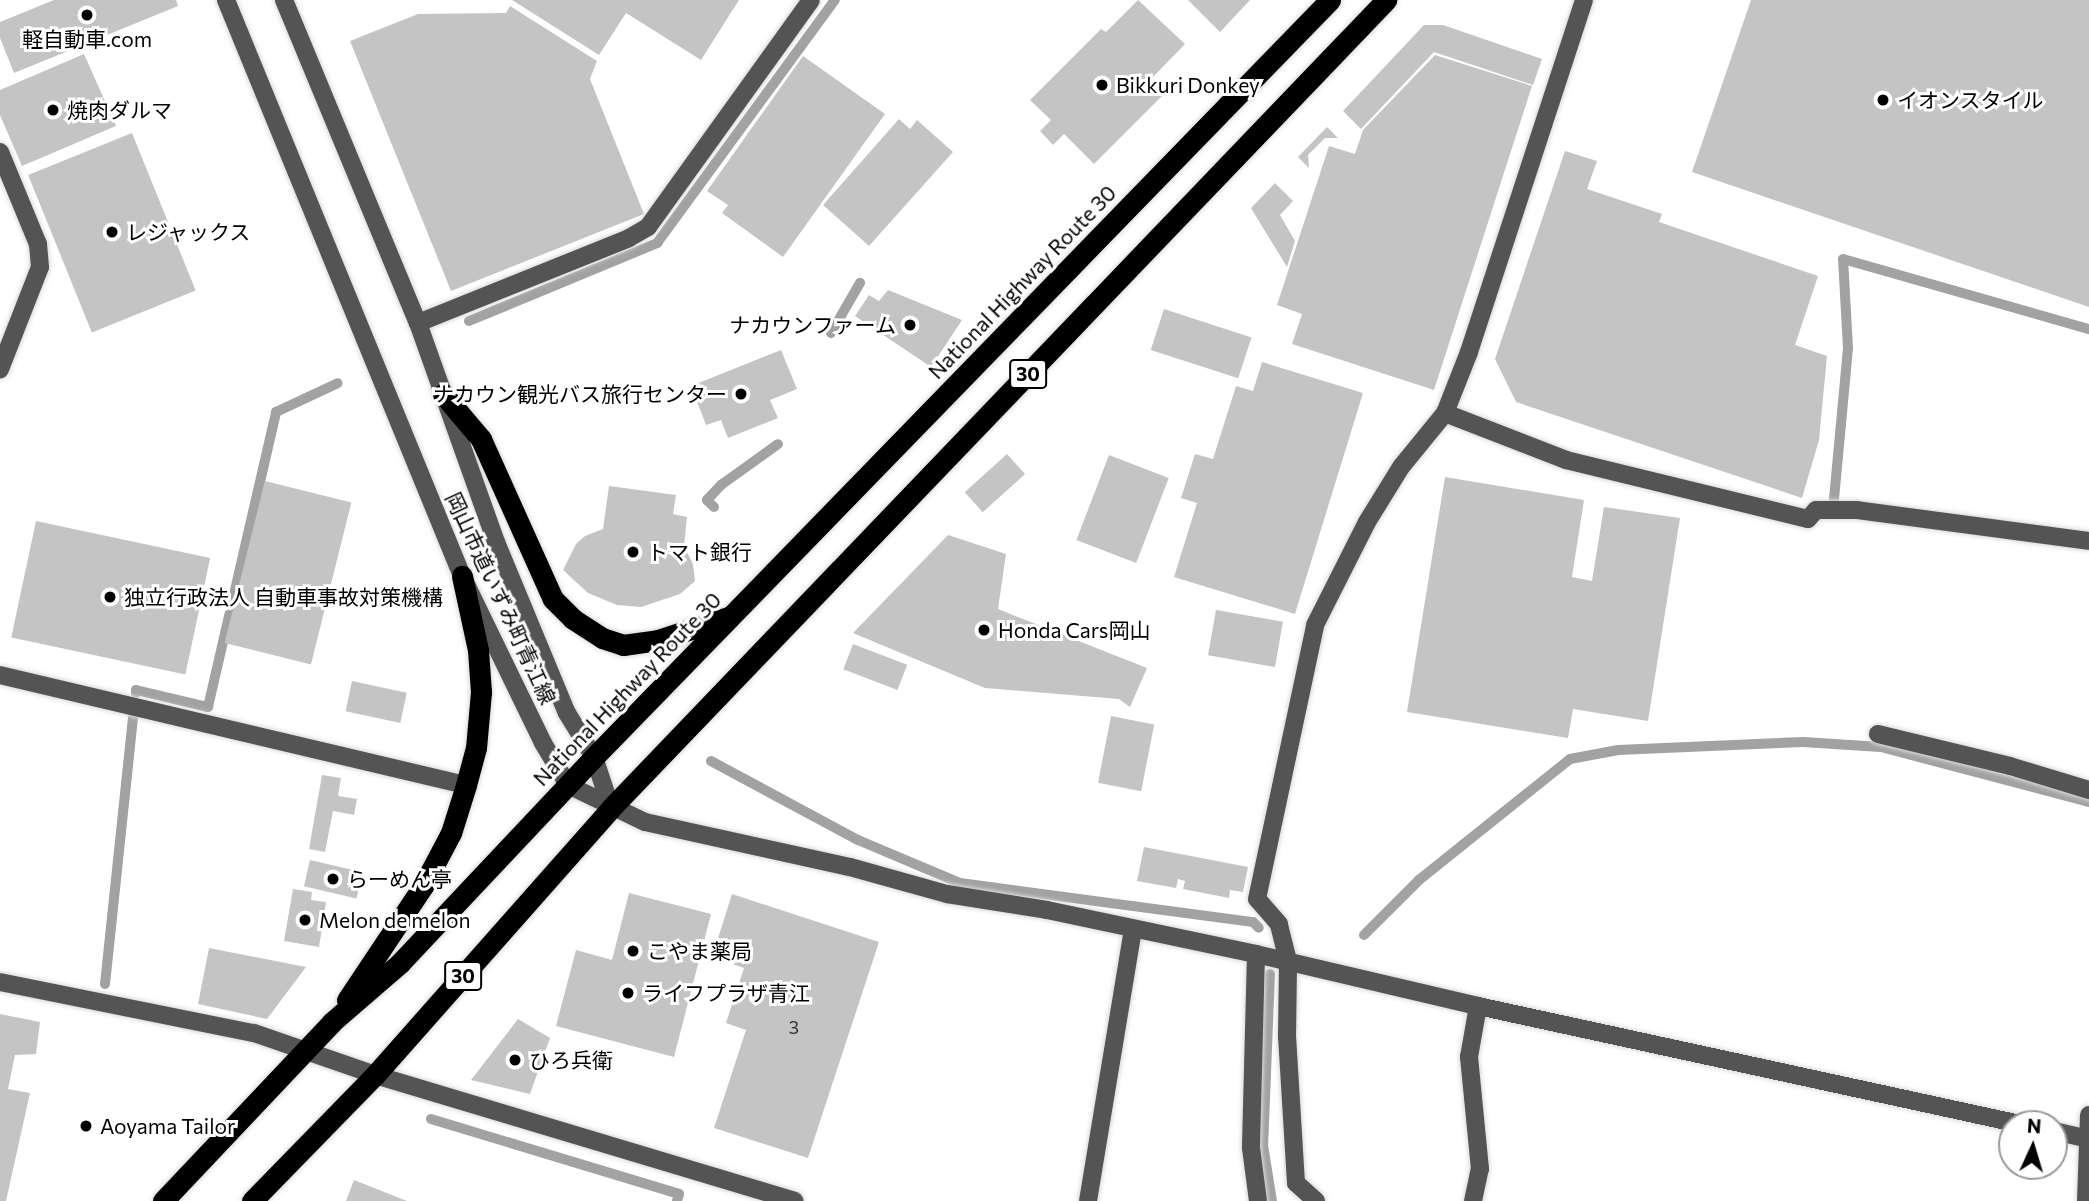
<!DOCTYPE html>
<meta charset="utf-8">
<style>
body{margin:0}
#map{position:relative;width:2089px;height:1201px;overflow:hidden;background:#fff;font-family:Commissioner,"Noto Sans JP",sans-serif}
div>[style]{position:absolute}
[style*='--x']{left:calc(var(--x)*1px);top:calc(var(--y)*1px);width:calc(var(--w)*1px);rotate:calc(var(--a)*1deg)}
.stream>*{height:10px;margin:-5px;padding:0 5px;transform-origin:5px;border-radius:5px;background:#a2a2a2}
.building>*{inset:0;background:#c4c4c4;transform-origin:0 0}
.roads{filter:drop-shadow(0 0 2px #dbdbdb) drop-shadow(0 0 2px #dbdbdb)}
.minor>*{height:18px;margin:-9px;padding:0 9px;transform-origin:9px;border-radius:9px;background:#545454}
.highway>*{height:21px;margin:-10.5px;padding:0 10.5px;transform-origin:10.5px;border-radius:10.5px;background:#000}
.dots>*{width:19px;height:19px;translate:-50% -50%;box-sizing:border-box;border:4px solid #fff;border-radius:50%}
span{translate:-50% -50%;white-space:nowrap;text-align:center;line-height:1.15;-webkit-text-stroke:6px #fff;paint-order:stroke}
.number-label{font-size:18px;color:#313131}
.number-label span{-webkit-text-stroke-width:0}
.shield-label span{padding:2px 5px;background:#fff;border:2px solid;border-radius:5px;-webkit-text-stroke-width:0}
.shield-label{font-size:19px;color:#000;font-weight:700}
.poi-label{font-size:21px;color:#000}
.left{translate:0 -50%;text-align:left}
.right{translate:-100% -50%;text-align:right}
.street-label{font-size:21px;color:#000}
.north{position:absolute;left:1998px;top:1110px;width:70px;height:70px;box-sizing:border-box;background:#fff;border:2px solid #999;border-radius:50%;rotate:4deg;font-size:19px;font-weight:700;line-height:28px;text-align:center;color:#000}
.north::after{content:'';display:block;margin:auto;width:24px;height:32px;background:#000;clip-path:polygon(50% 0,100% 100%,50% 72%,0 100%)}
</style>
<div id="map">
<div class="stream">
<div style="--x:469;--y:321;--w:204;--a:-22.5"></div>
<div style="--x:657;--y:243;--w:301;--a:-53.8"></div>
<div style="--x:831;--y:333;--w:58;--a:-59.9"></div>
<div style="--x:1834;--y:499;--w:152;--a:-84.7"></div>
<div style="--x:1848;--y:348;--w:89;--a:-93.2"></div>
<div style="--x:1843;--y:259;--w:256;--a:15.9"></div>
<div style="--x:714;--y:507;--w:10;--a:-135"></div>
<div style="--x:707;--y:500;--w:21;--a:-47"></div>
<div style="--x:721;--y:485;--w:70;--a:-35.7"></div>
<div style="--x:136;--y:693;--w:3;--a:-90"></div>
<div style="--x:136;--y:690;--w:74;--a:13.3"></div>
<div style="--x:208;--y:707;--w:303;--a:-77"></div>
<div style="--x:276;--y:412;--w:68;--a:-25.1"></div>
<div style="--x:711;--y:761;--w:167;--a:28.3"></div>
<div style="--x:858;--y:840;--w:111;--a:22.9"></div>
<div style="--x:960;--y:883;--w:296;--a:7.6"></div>
<div style="--x:1253;--y:922;--w:8;--a:45"></div>
<div style="--x:1364;--y:935;--w:78;--a:-45"></div>
<div style="--x:1419;--y:880;--w:193;--a:-38.7"></div>
<div style="--x:1570;--y:759;--w:49;--a:-10.6"></div>
<div style="--x:1618;--y:750;--w:185;--a:-2.5"></div>
<div style="--x:1803;--y:742;--w:78;--a:3.7"></div>
<div style="--x:1881;--y:747;--w:215;--a:14.8"></div>
<div style="--x:1270;--y:974;--w:171;--a:92.3"></div>
<div style="--x:1263;--y:1145;--w:57;--a:80.9"></div>
<div style="--x:105;--y:984;--w:268;--a:-84"></div>
<div style="--x:431;--y:1119;--w:259;--a:16.8"></div>
<div style="--x:679;--y:1194;--w:7;--a:106"></div>
</div>
<div class="building">
<div style="clip-path:polygon(54px 0,176px 0,178px 6px,14px 73px,0 38px,0 22px)"></div>
<div style="clip-path:polygon(512px 0,739px 0,701px 60px,626px 13px,599px 55px)"></div>
<div style="clip-path:polygon(1138px 0,1185px 44px,1152px 78px,1166px 92px,1094px 164px,1064px 134px,1053px 145px,1040px 131px,1051px 120px,1030px 100px,1101px 29px,1106px 32px)"></div>
<div style="clip-path:polygon(1188px 0,1250px 0,1220px 32px)"></div>
<div style="clip-path:polygon(1751px 0,2089px 0,2089px 307px,1692px 172px)"></div>
<div style="clip-path:polygon(510px 6px,597px 61px,590px 79px,644px 214px,451px 291px,350px 41px,418px 14px,506px 13px)"></div>
<div style="clip-path:polygon(1424px 25px,1443px 25px,1542px 59px,1533px 85px,1434px 52px,1361px 129px,1343px 111px)"></div>
<div style="clip-path:polygon(84px 54px,116px 126px,22px 166px,0 115px,0 90px)"></div>
<div style="clip-path:polygon(1435px 55px,1532px 86px,1434px 390px,1292px 344px,1302px 314px,1277px 305px,1329px 146px,1355px 154px,1363px 130px)"></div>
<div style="clip-path:polygon(803px 56px,885px 114px,783px 257px,722px 213px,728px 205px,707px 191px)"></div>
<div style="clip-path:polygon(899px 119px,910px 129px,917px 120px,953px 152px,869px 246px,823px 205px)"></div>
<div style="clip-path:polygon(1327px 127px,1338px 138px,1325px 138px,1308px 155px,1309px 168px,1298px 157px)"></div>
<div style="left:132px;top:133px;width:170px;height:112px;rotate:68deg"></div>
<div style="clip-path:polygon(1565px 151px,1597px 161px,1587px 189px,1662px 214px,1659px 222px,1818px 276px,1795px 345px,1827px 356px,1819px 440px,1802px 498px,1516px 402px,1495px 359px)"></div>
<div style="clip-path:polygon(1275px 183px,1293px 201px,1280px 215px,1295px 241px,1287px 267px,1251px 208px)"></div>
<div style="clip-path:polygon(888px 290px,962px 320px,931px 367px,855px 316px,869px 295px,879px 301px)"></div>
<div style="left:1164px;top:309px;width:92px;height:43px;rotate:18deg"></div>
<div style="clip-path:polygon(781px 350px,797px 389px,770px 400px,778px 418px,728px 438px,721px 420px,706px 425px,691px 386px)"></div>
<div style="clip-path:polygon(1262px 362px,1363px 393px,1295px 614px,1174px 577px,1197px 503px,1181px 498px,1195px 454px,1213px 459px,1236px 386px,1253px 391px)"></div>
<div style="left:1007px;top:454px;width:27px;height:57px;rotate:48deg"></div>
<div style="left:1109px;top:455px;width:64px;height:91px;rotate:21deg"></div>
<div style="clip-path:polygon(1445px 477px,1584px 500px,1572px 577px,1592px 581px,1604px 507px,1680px 518px,1648px 721px,1573px 709px,1568px 738px,1407px 712px)"></div>
<div style="left:265px;top:481px;width:89px;height:167px;rotate:14deg"></div>
<div style="clip-path:polygon(609px 486px,676px 495px,673px 514px,687px 517px,684px 546px,693px 564px,695px 581px,680px 594px,641px 607px,617px 605px,588px 593px,563px 570px,576px 544px,585px 536px,603px 529px)"></div>
<div style="left:36px;top:521px;width:178px;height:119px;rotate:12deg"></div>
<div style="clip-path:polygon(948px 535px,1006px 554px,998px 609px,1147px 668px,1130px 707px,1119px 699px,985px 688px,853px 633px)"></div>
<div style="left:1216px;top:610px;width:68px;height:46px;rotate:10deg"></div>
<div style="left:853px;top:644px;width:58px;height:27px;rotate:21deg"></div>
<div style="left:352px;top:681px;width:56px;height:31px;rotate:12deg"></div>
<div style="left:1111px;top:716px;width:44px;height:68px;rotate:11deg"></div>
<div style="clip-path:polygon(322px 775px,341px 778px,338px 796px,357px 799px,354px 815px,333px 811px,325px 852px,309px 849px)"></div>
<div style="clip-path:polygon(1144px 847px,1248px 867px,1243px 892px,1230px 890px,1229px 898px,1183px 889px,1185px 881px,1178px 879px,1176px 888px,1137px 881px)"></div>
<div style="left:310px;top:860px;width:54px;height:27px;rotate:13deg"></div>
<div style="clip-path:polygon(293px 889px,312px 892px,311px 900px,326px 902px,319px 947px,284px 941px)"></div>
<div style="clip-path:polygon(629px 893px,711px 914px,674px 1057px,556px 1026px,576px 950px,612px 960px)"></div>
<div style="clip-path:polygon(732px 894px,879px 942px,808px 1158px,714px 1128px,746px 1030px,726px 1023px,744px 968px,712px 957px)"></div>
<div style="clip-path:polygon(209px 948px,306px 967px,267px 1019px,198px 1004px)"></div>
<div style="clip-path:polygon(0 1014px,40px 1022px,36px 1054px,15px 1055px,8px 1089px,30px 1093px,6px 1201px,0 1201px)"></div>
<div style="clip-path:polygon(518px 1019px,550px 1038px,530px 1094px,471px 1080px)"></div>
<div style="clip-path:polygon(354px 1180px,407px 1201px,346px 1201px)"></div>
</div>
<div class="roads">
<div class="minor">
<div style="--x:226;--y:0;--w:622;--a:67.72"></div>
<div style="--x:462;--y:576;--w:186;--a:64.1"></div>
<div style="--x:543;--y:743;--w:49;--a:59.2"></div>
<div style="--x:568;--y:785;--w:85;--a:25.7"></div>
<div style="--x:645;--y:822;--w:210;--a:12.4"></div>
<div style="--x:850;--y:867;--w:101;--a:15.6"></div>
<div style="--x:947;--y:894;--w:101;--a:9.1"></div>
<div style="--x:1047;--y:910;--w:214;--a:11.9"></div>
<div style="--x:1256;--y:954;--w:228;--a:13.2"></div>
<div style="--x:1478;--y:1006;--w:555;--a:12.28"></div>
<div style="--x:284;--y:0;--w:350;--a:67.5"></div>
<div style="--x:418;--y:323;--w:232;--a:70.4"></div>
<div style="--x:496;--y:542;--w:185;--a:67.5"></div>
<div style="--x:567;--y:713;--w:52;--a:58.5"></div>
<div style="--x:594;--y:757;--w:54;--a:71.6"></div>
<div style="--x:0;--y:152;--w:100;--a:67.6"></div>
<div style="--x:38;--y:244;--w:23;--a:85"></div>
<div style="--x:40;--y:267;--w:110;--a:111.4"></div>
<div style="--x:418;--y:323;--w:227;--a:-21.9"></div>
<div style="--x:629;--y:238;--w:22;--a:-30"></div>
<div style="--x:648;--y:227;--w:279;--a:-54.3"></div>
<div style="--x:1445;--y:413;--w:130;--a:21.2"></div>
<div style="--x:1566;--y:460;--w:249;--a:13.7"></div>
<div style="--x:1808;--y:519;--w:12;--a:-48"></div>
<div style="--x:1816;--y:510;--w:41;--a:0"></div>
<div style="--x:1857;--y:510;--w:234;--a:7.6"></div>
<div style="--x:0;--y:675;--w:479;--a:13.3"></div>
<div style="--x:1878;--y:734;--w:136;--a:13.6"></div>
<div style="--x:2010;--y:766;--w:83;--a:16.9"></div>
<div style="--x:1256;--y:954;--w:194;--a:91.5"></div>
<div style="--x:1251;--y:1148;--w:53;--a:82.5"></div>
<div style="--x:0;--y:982;--w:259;--a:11.4"></div>
<div style="--x:254;--y:1033;--w:128;--a:19.1"></div>
<div style="--x:375;--y:1075;--w:438;--a:16.7"></div>
<div style="--x:2054;--y:1131;--w:36;--a:13"></div>
<div style="--x:1088;--y:1201;--w:275;--a:-80.6"></div>
<div style="--x:1316;--y:1201;--w:27;--a:-138"></div>
<div style="--x:1296;--y:1183;--w:146;--a:-93.5"></div>
<div style="--x:1287;--y:1037;--w:76;--a:-89.2"></div>
<div style="--x:1288;--y:961;--w:38;--a:-104"></div>
<div style="--x:1279;--y:924;--w:33;--a:-131"></div>
<div style="--x:1257;--y:899;--w:280;--a:-78"></div>
<div style="--x:1315;--y:625;--w:115;--a:-63.2"></div>
<div style="--x:1367;--y:522;--w:65;--a:-58.3"></div>
<div style="--x:1401;--y:467;--w:70;--a:-50.8"></div>
<div style="--x:1445;--y:413;--w:66;--a:-68.5"></div>
<div style="--x:1469;--y:352;--w:370;--a:-71.9"></div>
<div style="--x:1473;--y:1201;--w:33;--a:-78"></div>
<div style="--x:1480;--y:1169;--w:113;--a:-95.6"></div>
<div style="--x:1469;--y:1057;--w:52;--a:-80"></div>
<div style="--x:2086;--y:1201;--w:86;--a:-88"></div>
</div>
<div class="highway">
<div style="--x:443;--y:394;--w:59;--a:49.8"></div>
<div style="--x:481;--y:439;--w:175;--a:65.8"></div>
<div style="--x:553;--y:599;--w:28;--a:45"></div>
<div style="--x:573;--y:619;--w:35;--a:33"></div>
<div style="--x:602;--y:638;--w:22;--a:18"></div>
<div style="--x:623;--y:645;--w:35;--a:-8"></div>
<div style="--x:658;--y:640;--w:74;--a:-18.2"></div>
<div style="--x:347;--y:1000;--w:137;--a:-56.3"></div>
<div style="--x:423;--y:886;--w:60;--a:-62.2"></div>
<div style="--x:451;--y:833;--w:50;--a:-72.6"></div>
<div style="--x:466;--y:785;--w:38;--a:-75"></div>
<div style="--x:476;--y:748;--w:56;--a:-84.9"></div>
<div style="--x:481;--y:692;--w:42;--a:-94.1"></div>
<div style="--x:478;--y:650;--w:76;--a:-102.2"></div>
<div style="--x:163;--y:1201;--w:246;--a:-46.6"></div>
<div style="--x:332;--y:1022;--w:90;--a:-40.9"></div>
<div style="--x:400;--y:963;--w:283;--a:-46.7"></div>
<div style="--x:594;--y:757;--w:1056;--a:-45.81"></div>
<div style="--x:252;--y:1201;--w:176;--a:-45.7"></div>
<div style="--x:375;--y:1075;--w:356;--a:-48.5"></div>
<div style="--x:611;--y:808;--w:1120;--a:-46.19"></div>
</div>
</div>
<div class="dots">
<div style="left:87px;top:15px;background:#000"></div>
<div style="left:1102px;top:85px;background:#000"></div>
<div style="left:1883px;top:100px;background:#000"></div>
<div style="left:53px;top:110px;background:#000"></div>
<div style="left:112px;top:232px;background:#000"></div>
<div style="left:910px;top:325px;background:#000"></div>
<div style="left:741px;top:394px;background:#000"></div>
<div style="left:633px;top:552px;background:#000"></div>
<div style="left:110px;top:597px;background:#000"></div>
<div style="left:984px;top:630px;background:#000"></div>
<div style="left:333px;top:879px;background:#000"></div>
<div style="left:305px;top:920px;background:#000"></div>
<div style="left:633px;top:951px;background:#000"></div>
<div style="left:628px;top:993px;background:#000"></div>
<div style="left:515px;top:1060px;background:#000"></div>
<div style="left:86px;top:1126px;background:#000"></div>
</div>
<div class="number-label">
<span style="left:794px;top:1027px">3</span>
</div>
<div class="shield-label">
<span style="left:1028px;top:374px">30</span>
<span style="left:463px;top:976px">30</span>
</div>
<div class="poi-label">
<span style="left:87px;top:39px">軽自動車.com</span>
<span class="left" style="left:1116px;top:85px">Bikkuri Donkey</span>
<span class="left" style="left:1897px;top:100px">イオンスタイル</span>
<span class="left" style="left:67px;top:110px">焼肉ダルマ</span>
<span class="left" style="left:126px;top:232px">レジャックス</span>
<span class="right" style="left:896px;top:325px">ナカウンファーム</span>
<span class="right" style="left:727px;top:394px">ナカウン観光バス旅行センター</span>
<span class="left" style="left:647px;top:552px">トマト銀行</span>
<span class="left" style="left:124px;top:597px">独立行政法人 自動車事故対策機構</span>
<span class="left" style="left:998px;top:630px">Honda Cars岡山</span>
<span class="left" style="left:347px;top:879px">らーめん亭</span>
<span class="left" style="left:319px;top:920px">Melon de melon</span>
<span class="left" style="left:647px;top:951px">こやま薬局</span>
<span class="left" style="left:642px;top:993px">ライフプラザ青江</span>
<span class="left" style="left:529px;top:1060px">ひろ兵衛</span>
<span class="left" style="left:100px;top:1126px">Aoyama Tailor</span>
</div>
<div class="street-label">
<span style="left:1022px;top:282px;rotate:-46deg">National Highway Route 30</span>
<span style="left:501px;top:598px;rotate:65deg">岡山市道いずみ町青江線</span>
<span style="left:627px;top:689px;rotate:-46deg">National Highway Route 30</span>
</div>
<div class="north">N</div>
</div>
